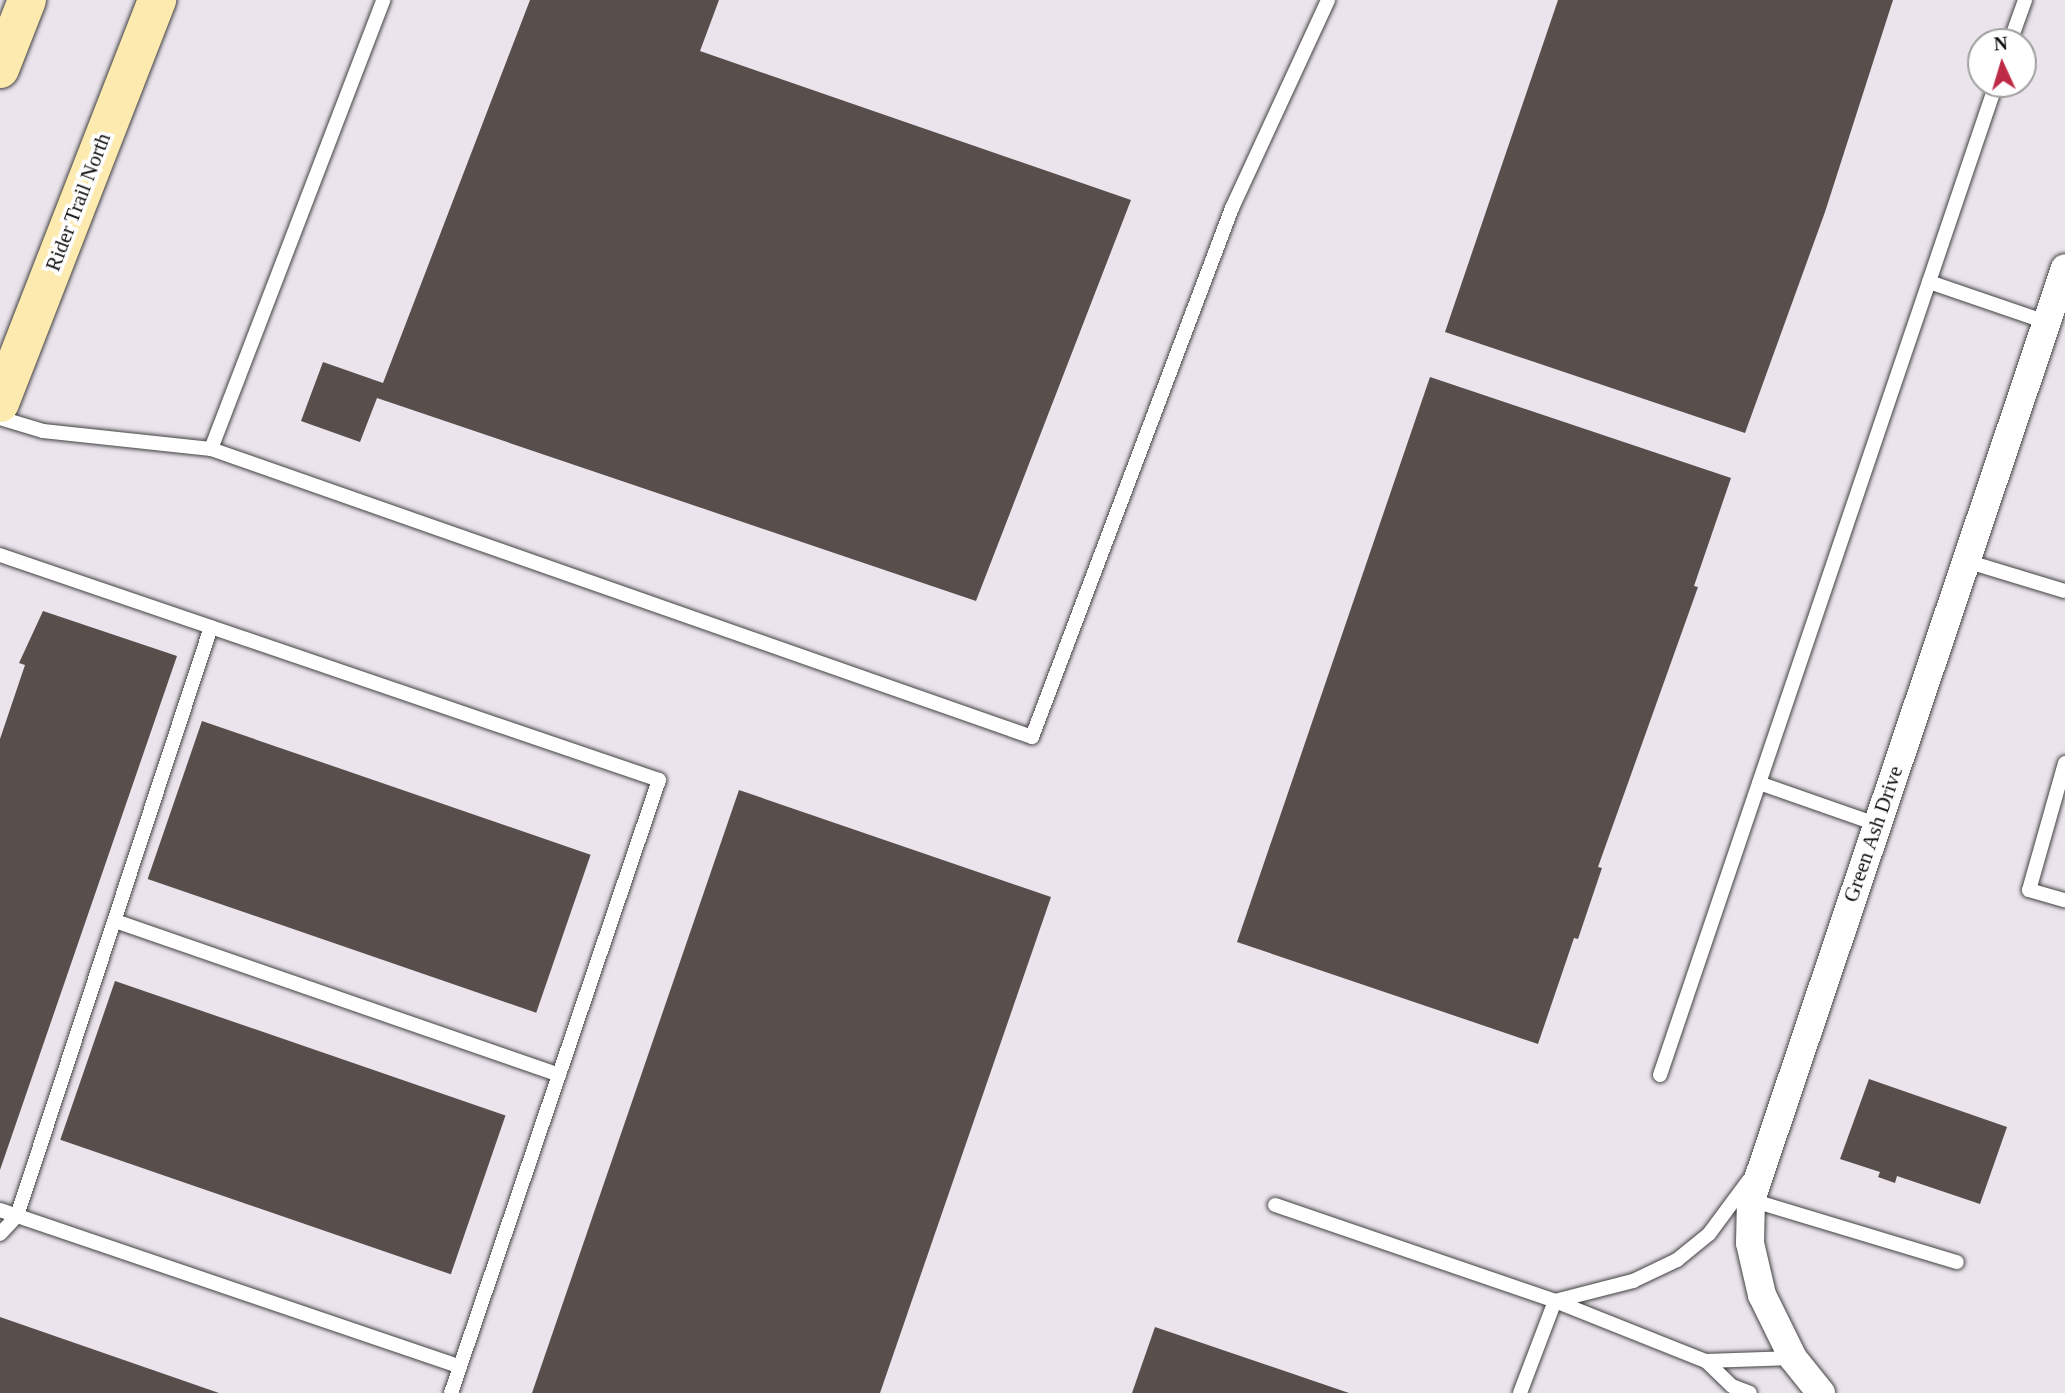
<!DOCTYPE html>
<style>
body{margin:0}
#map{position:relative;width:2065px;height:1393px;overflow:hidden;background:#fffaf2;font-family:"Times New Roman",serif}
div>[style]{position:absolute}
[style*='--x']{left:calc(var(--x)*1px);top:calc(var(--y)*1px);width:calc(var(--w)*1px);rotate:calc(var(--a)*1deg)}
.industrial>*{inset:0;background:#ebe4ed}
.building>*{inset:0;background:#584f4c;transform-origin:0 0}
.roads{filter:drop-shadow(0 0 2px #424242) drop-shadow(0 0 2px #424242)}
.lane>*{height:14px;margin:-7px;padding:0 7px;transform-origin:7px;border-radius:7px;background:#fff}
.street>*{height:28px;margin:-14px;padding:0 14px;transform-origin:14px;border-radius:14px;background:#fff}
.secondary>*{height:38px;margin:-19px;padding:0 19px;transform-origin:19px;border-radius:19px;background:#fdeaaf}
span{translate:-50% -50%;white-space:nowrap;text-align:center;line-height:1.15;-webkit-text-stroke:7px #fff;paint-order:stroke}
.street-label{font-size:21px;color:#0f0f0f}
.north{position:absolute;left:1967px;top:28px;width:70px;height:70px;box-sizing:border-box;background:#fff;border:2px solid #9f9f9f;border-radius:50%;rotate:356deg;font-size:19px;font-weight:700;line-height:28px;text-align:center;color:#0f0f0f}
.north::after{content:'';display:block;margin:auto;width:24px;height:32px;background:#bd2a45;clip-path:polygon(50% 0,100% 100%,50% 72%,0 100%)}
</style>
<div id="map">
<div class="industrial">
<div style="clip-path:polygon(evenodd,0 0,2065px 0,2065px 1393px,0 1393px,0 0,1981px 42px,2023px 42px,2023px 84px,1981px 84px,1981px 42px)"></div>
</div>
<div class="building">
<div style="clip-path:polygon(530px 0,719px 0,700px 51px,1131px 200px,976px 601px,377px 398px,360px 442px,301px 421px,323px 362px,383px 383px)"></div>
<div style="clip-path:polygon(1558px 0,1893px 0,1825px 212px,1745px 433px,1445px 332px)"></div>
<div style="clip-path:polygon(1430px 377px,1731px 478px,1694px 586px,1698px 587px,1598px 867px,1602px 868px,1578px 939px,1574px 938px,1538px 1044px,1237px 942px)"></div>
<div style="clip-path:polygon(43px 611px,177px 656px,0 1170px,0 739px,25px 665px,19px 663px)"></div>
<div style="left:202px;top:721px;width:411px;height:167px;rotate:19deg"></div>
<div style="clip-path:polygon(739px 790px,1051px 897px,880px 1393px,532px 1393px)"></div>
<div style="left:115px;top:981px;width:413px;height:168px;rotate:19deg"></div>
<div style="clip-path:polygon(1869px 1079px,2007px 1127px,1980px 1204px,1897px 1176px,1895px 1183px,1878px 1177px,1880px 1172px,1840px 1159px)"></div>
<div style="clip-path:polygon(0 1317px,219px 1393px,0 1393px)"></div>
<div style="clip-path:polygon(1155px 1327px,1349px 1393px,1132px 1393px)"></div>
</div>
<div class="roads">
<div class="lane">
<div style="--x:2010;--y:42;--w:45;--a:-70.3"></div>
<div style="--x:1929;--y:282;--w:124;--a:18.9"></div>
<div style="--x:0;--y:418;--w:45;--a:16.8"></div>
<div style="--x:43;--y:431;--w:169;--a:6.1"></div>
<div style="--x:211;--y:449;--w:870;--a:19.33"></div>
<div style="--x:1032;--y:737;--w:566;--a:-69.29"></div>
<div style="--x:1232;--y:208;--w:229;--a:-65.2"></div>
<div style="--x:211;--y:449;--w:481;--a:-69"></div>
<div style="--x:0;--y:555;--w:696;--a:18.85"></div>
<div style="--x:659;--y:780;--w:647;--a:108.74"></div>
<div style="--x:1966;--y:561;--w:103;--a:16.9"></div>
<div style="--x:2065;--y:763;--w:132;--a:105.8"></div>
<div style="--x:2029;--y:890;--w:37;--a:16"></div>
<div style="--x:1759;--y:783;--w:124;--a:19.3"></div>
<div style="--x:115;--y:921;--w:470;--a:19.1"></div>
<div style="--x:1660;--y:1075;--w:1046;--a:-71.27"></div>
<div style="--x:1751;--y:1200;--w:215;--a:16.8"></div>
<div style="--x:1275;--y:1205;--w:296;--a:18.9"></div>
<div style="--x:1555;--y:1301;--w:162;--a:21.7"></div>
<div style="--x:1706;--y:1361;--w:87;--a:-2"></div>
<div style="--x:0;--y:1210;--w:486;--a:18.8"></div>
<div style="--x:0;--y:1234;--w:25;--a:-47"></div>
<div style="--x:17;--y:1216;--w:620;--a:-71.77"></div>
<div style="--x:1555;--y:1301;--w:81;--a:-14.4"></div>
<div style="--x:1633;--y:1281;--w:49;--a:-25.5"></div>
<div style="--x:1677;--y:1260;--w:41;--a:-39.1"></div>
<div style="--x:1709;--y:1234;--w:67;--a:-53.5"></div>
<div style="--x:1706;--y:1361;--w:36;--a:44"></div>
<div style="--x:1732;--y:1386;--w:19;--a:21"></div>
<div style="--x:1520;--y:1393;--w:98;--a:-69.2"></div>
</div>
<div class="street">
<div style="--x:1821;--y:1393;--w:45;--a:-128.7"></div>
<div style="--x:1793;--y:1358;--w:70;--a:-116.2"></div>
<div style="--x:1762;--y:1295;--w:53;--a:-103"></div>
<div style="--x:1750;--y:1243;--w:43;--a:-88.7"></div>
<div style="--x:1751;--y:1200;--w:983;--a:-71.38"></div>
</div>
<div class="secondary">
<div style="--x:0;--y:69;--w:74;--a:-68.6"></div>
<div style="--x:0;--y:403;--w:433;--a:-68.7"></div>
</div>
</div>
<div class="street-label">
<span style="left:78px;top:202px;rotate:-69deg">Rider Trail North</span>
<span style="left:1873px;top:834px;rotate:-71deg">Green Ash Drive</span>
</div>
<div class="north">N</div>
</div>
